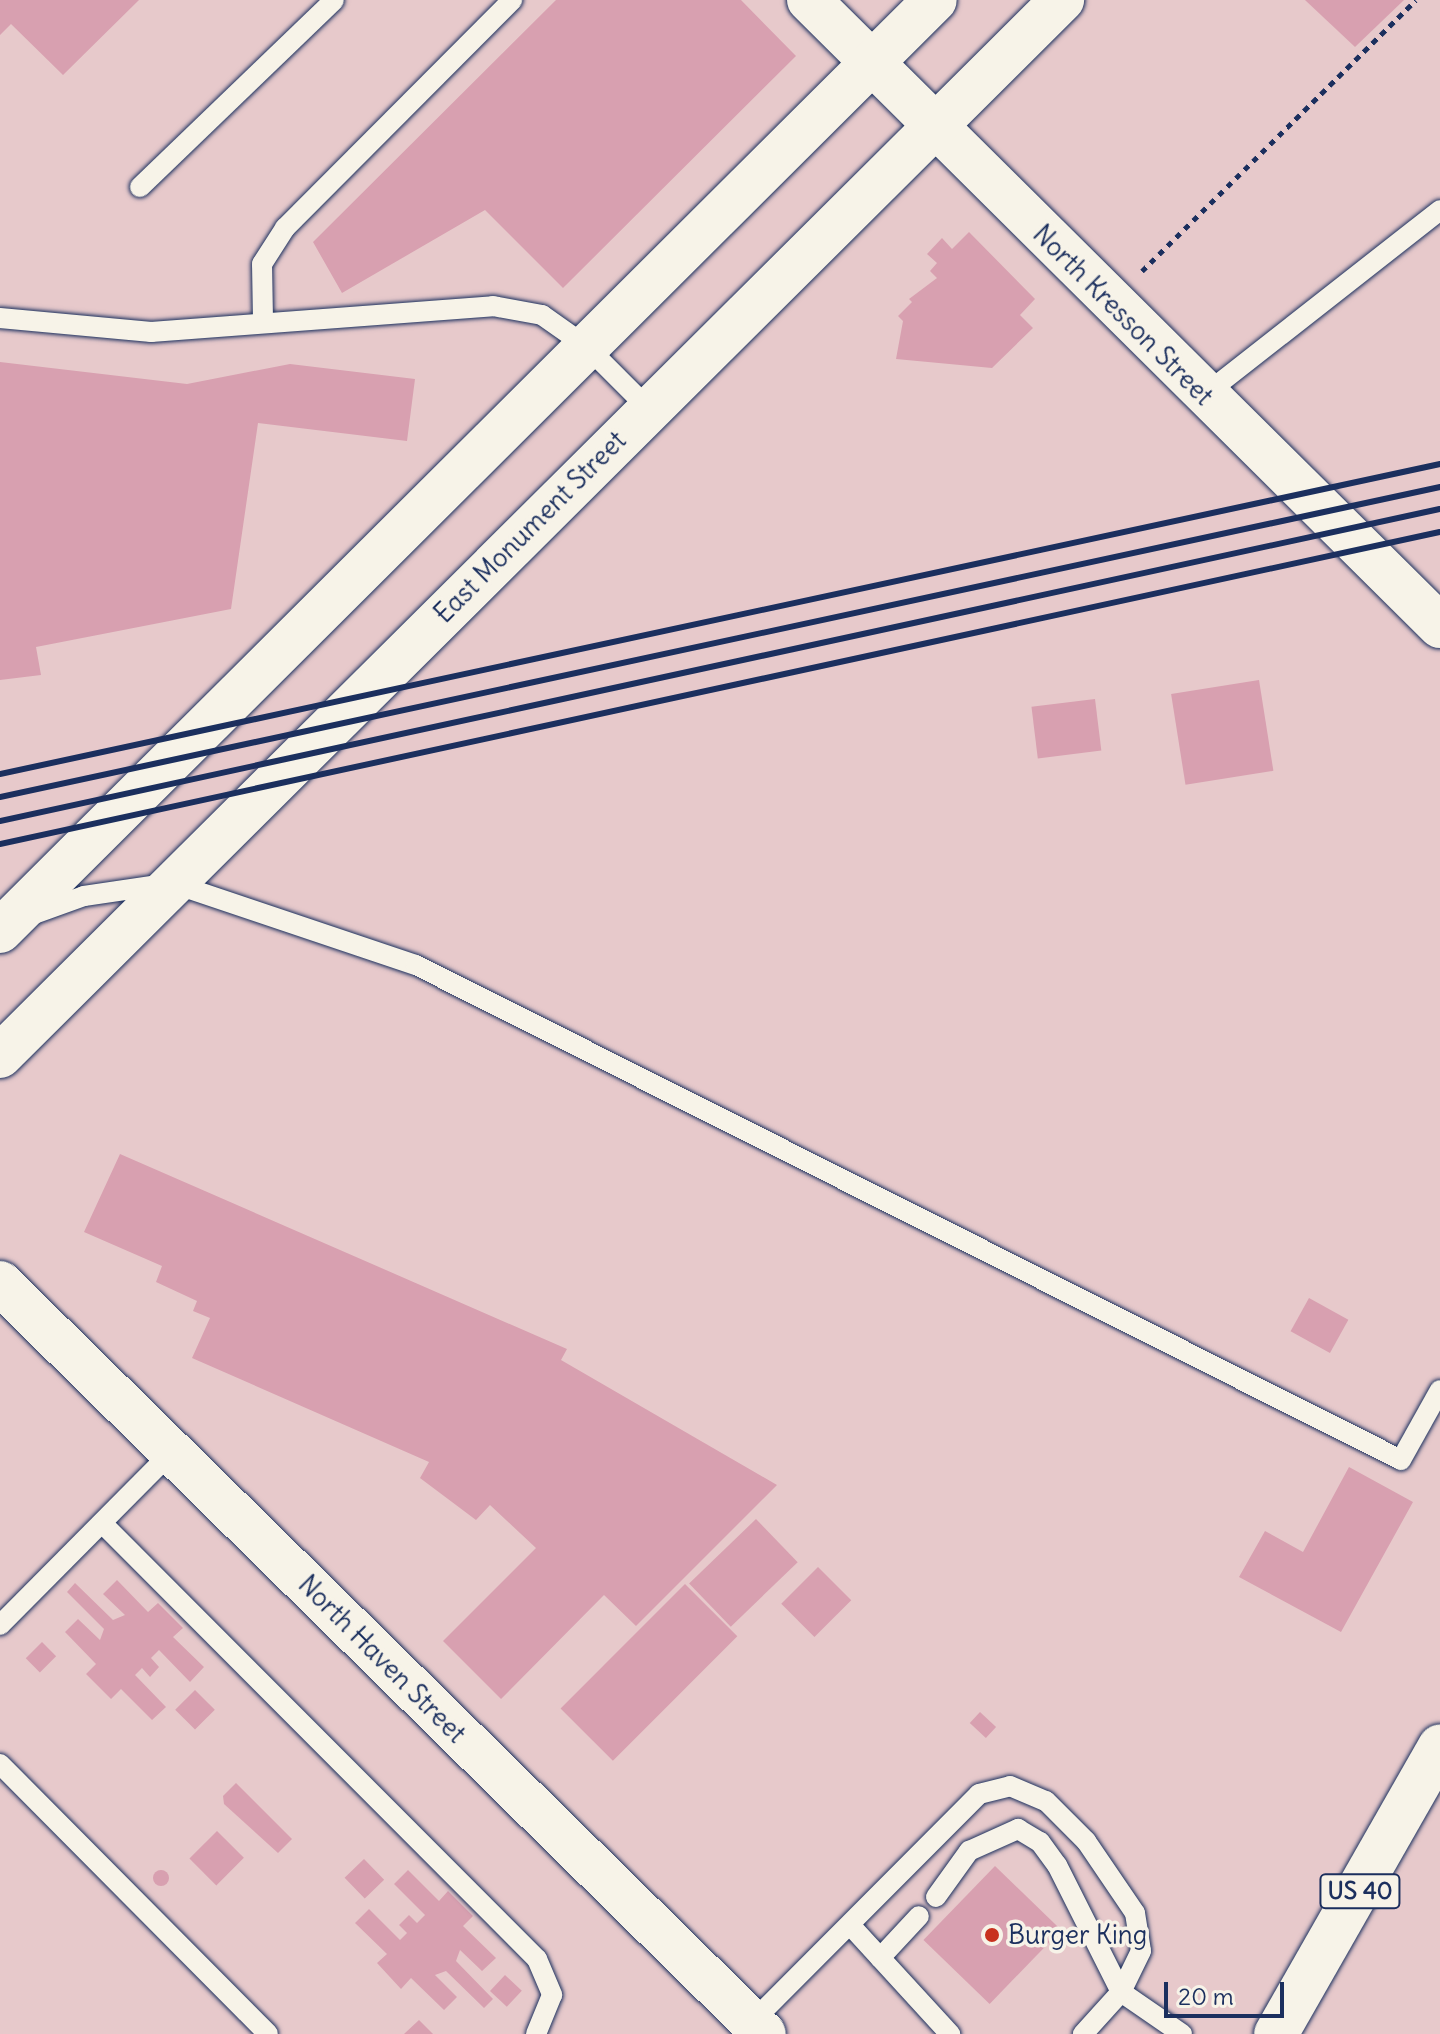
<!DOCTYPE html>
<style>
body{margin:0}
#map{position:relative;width:1440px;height:2034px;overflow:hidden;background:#eedad7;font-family:Delius,sans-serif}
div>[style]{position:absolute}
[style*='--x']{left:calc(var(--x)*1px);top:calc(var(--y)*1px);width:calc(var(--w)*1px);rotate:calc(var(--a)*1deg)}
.built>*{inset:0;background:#e7c9cb;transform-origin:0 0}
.building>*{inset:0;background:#d8a0b0;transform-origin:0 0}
.round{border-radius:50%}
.path>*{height:5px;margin-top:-2.5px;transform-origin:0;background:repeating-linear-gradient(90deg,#1b2f5e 0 6px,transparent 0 12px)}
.roads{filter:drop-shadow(0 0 2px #1b2f5e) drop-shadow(0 0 2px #1b2f5e)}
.service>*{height:20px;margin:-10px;padding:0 10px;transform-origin:10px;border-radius:10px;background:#f7f3e8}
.tertiary>*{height:44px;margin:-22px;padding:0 22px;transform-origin:22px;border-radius:22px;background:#f7f3e8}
.secondary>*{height:44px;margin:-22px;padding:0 22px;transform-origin:22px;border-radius:22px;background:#f7f3e8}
.primary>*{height:44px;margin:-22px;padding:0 22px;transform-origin:22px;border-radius:22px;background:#f7f3e8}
.rail>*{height:6px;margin:-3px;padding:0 3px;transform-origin:3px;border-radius:3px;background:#1b2f5e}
.dots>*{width:22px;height:22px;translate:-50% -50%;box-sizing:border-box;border:4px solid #f7f3e8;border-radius:50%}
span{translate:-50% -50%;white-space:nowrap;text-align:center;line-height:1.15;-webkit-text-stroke:7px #f7f3e8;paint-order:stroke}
.shield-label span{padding:2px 6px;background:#f7f3e8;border:2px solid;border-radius:6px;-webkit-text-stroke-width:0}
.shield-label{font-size:24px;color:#1b2f5e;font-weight:700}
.street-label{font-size:26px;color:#1b2f5e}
.poi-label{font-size:26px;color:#1b2f5e}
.left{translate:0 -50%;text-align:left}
.scale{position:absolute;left:1164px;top:1982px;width:120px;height:36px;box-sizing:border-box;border:4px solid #1b2f5e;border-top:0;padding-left:10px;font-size:24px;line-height:28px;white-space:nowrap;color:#1b2f5e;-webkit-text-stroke:6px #f7f3e8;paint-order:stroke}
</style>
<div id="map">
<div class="built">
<div style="left:0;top:0;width:1440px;height:2034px"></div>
</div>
<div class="building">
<div style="clip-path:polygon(0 0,139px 0,63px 75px,11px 24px,0 35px)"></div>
<div style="clip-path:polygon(556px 0,741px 0,796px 56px,563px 288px,485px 210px,342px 293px,313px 242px)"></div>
<div style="clip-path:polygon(1305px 0,1404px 0,1355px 47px)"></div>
<div style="clip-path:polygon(969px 232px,1035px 299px,1020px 315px,1033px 328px,992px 368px,896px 359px,903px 321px,898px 316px,912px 302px,909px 299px,937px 278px,930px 271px,937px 263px,927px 254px,942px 238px,952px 249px)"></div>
<div style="clip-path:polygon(0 362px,187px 384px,290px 364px,415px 379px,407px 441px,258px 423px,231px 609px,36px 647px,41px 675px,0 680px)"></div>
<div style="left:1259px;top:680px;width:92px;height:89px;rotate:81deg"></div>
<div style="left:1095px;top:699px;width:52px;height:64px;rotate:83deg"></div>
<div style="clip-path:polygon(120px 1154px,567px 1349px,561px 1360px,777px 1485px,636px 1626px,604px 1595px,501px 1699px,443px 1641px,536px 1548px,490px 1505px,476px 1520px,420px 1478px,429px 1462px,192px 1358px,210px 1318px,193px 1311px,197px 1301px,156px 1282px,162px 1266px,84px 1232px)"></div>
<div style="left:1309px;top:1298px;width:45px;height:38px;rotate:29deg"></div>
<div style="clip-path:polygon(1349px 1467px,1413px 1502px,1341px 1632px,1239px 1577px,1265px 1531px,1303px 1552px)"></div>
<div style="left:756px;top:1519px;width:60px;height:93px;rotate:46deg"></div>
<div style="left:818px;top:1567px;width:47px;height:52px;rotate:45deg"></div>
<div style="clip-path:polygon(117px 1580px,148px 1612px,158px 1603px,183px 1628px,173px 1637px,204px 1667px,190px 1682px,159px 1650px,151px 1658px,159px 1667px,150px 1677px,142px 1668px,135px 1675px,166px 1707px,152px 1720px,121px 1689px,111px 1699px,86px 1674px,96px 1664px,65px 1632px,78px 1619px,100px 1640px,104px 1629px,67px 1592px,75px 1583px,113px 1620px,125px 1615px,103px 1594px)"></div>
<div style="left:685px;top:1584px;width:74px;height:176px;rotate:45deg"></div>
<div style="left:42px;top:1642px;width:20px;height:23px;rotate:45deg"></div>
<div style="left:195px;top:1690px;width:28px;height:28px;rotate:45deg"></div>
<div style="left:980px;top:1712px;width:22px;height:15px;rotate:43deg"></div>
<div style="clip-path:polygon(236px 1783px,292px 1839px,278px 1853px,224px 1804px,223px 1796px)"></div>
<div style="left:217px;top:1831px;width:38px;height:39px;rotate:45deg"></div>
<div style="left:364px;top:1859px;width:29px;height:27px;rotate:46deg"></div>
<div style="left:995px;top:1866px;width:92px;height:103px;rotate:44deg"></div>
<div class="round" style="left:153px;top:1870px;width:16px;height:16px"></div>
<div style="clip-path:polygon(408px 1870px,439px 1901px,448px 1891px,473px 1916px,463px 1926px,496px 1958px,482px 1971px,460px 1950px,456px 1961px,493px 1999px,484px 2008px,446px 1971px,435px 1975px,457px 1997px,444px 2010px,411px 1978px,401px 1989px,377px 1963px,387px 1954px,355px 1923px,369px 1909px,400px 1940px,407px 1933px,399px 1925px,409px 1915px,417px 1923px,425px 1915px,394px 1884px)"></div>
<div style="left:505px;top:1975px;width:23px;height:22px;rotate:43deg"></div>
<div style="clip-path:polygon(419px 2020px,433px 2034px,404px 2034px)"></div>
</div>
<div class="path">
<div style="--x:1142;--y:271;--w:385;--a:-44.7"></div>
</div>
<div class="roads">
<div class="service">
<div style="--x:140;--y:187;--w:269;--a:-43.9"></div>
<div style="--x:0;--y:318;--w:152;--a:5.3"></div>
<div style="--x:151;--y:332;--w:343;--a:-4.3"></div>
<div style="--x:493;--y:306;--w:50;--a:10.4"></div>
<div style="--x:542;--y:315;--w:54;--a:35.2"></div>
<div style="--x:586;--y:346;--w:89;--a:45"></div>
<div style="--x:263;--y:320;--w:56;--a:-91"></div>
<div style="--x:262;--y:264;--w:43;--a:-57.4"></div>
<div style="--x:285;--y:228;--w:322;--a:-45.1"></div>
<div style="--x:1203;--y:396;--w:301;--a:-38.1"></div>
<div style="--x:31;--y:915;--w:56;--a:-19.7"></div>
<div style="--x:84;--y:896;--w:89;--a:-8.4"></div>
<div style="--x:172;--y:883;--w:257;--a:18.6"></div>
<div style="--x:416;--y:965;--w:1102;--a:26.68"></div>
<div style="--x:1401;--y:1460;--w:80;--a:-60.9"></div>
<div style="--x:102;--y:1523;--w:616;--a:45.07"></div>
<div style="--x:537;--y:1959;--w:39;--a:67"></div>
<div style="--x:552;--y:1995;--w:42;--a:112.3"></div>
<div style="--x:0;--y:1625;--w:244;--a:-45.2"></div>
<div style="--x:0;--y:1764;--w:380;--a:45.2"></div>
<div style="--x:936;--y:1897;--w:57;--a:-54.3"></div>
<div style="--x:969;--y:1851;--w:54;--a:-24.2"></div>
<div style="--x:1018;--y:1829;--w:26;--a:31"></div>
<div style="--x:1040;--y:1842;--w:29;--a:54"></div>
<div style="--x:1057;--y:1865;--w:142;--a:63.3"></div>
<div style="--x:1121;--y:1992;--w:74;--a:34.5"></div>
<div style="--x:851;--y:1926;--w:147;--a:47.5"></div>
<div style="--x:880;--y:1958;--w:57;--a:-47.1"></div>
<div style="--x:752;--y:2022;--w:322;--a:-45.1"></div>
<div style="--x:979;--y:1794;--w:32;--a:-14"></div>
<div style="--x:1010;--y:1786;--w:39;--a:23"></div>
<div style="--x:1046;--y:1801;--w:57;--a:45"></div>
<div style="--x:1086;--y:1841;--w:87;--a:55.8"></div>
<div style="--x:1135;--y:1913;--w:38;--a:81"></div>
<div style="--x:1141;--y:1951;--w:46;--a:116"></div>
<div style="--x:1121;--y:1992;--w:57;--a:132.1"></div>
</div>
<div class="tertiary">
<div style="--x:809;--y:0;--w:889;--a:44.77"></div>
</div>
<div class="secondary">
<div style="--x:0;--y:1283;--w:1071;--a:44.51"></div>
</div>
<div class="primary">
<div style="--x:0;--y:931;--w:1319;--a:-44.88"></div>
<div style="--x:0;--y:1056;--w:1498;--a:-44.84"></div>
<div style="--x:1276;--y:2034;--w:331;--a:-60.3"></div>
</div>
</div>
<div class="rail">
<div style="--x:0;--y:774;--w:1473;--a:-12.15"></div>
<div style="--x:0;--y:797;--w:1473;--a:-12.15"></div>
<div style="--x:0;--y:821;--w:1473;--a:-12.23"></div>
<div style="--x:0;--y:844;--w:1473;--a:-12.23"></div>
</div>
<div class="dots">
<div style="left:992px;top:1935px;background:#c8321e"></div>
</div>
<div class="shield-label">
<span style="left:1360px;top:1891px">US 40</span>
</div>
<div class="street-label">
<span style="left:1123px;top:315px;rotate:45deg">North Kresson Street</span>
<span style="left:530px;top:527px;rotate:-45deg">East Monument Street</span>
<span style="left:382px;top:1659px;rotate:45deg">North Haven Street</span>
</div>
<div class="poi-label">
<span class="left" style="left:1008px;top:1935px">Burger King</span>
</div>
<div class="scale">20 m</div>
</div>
